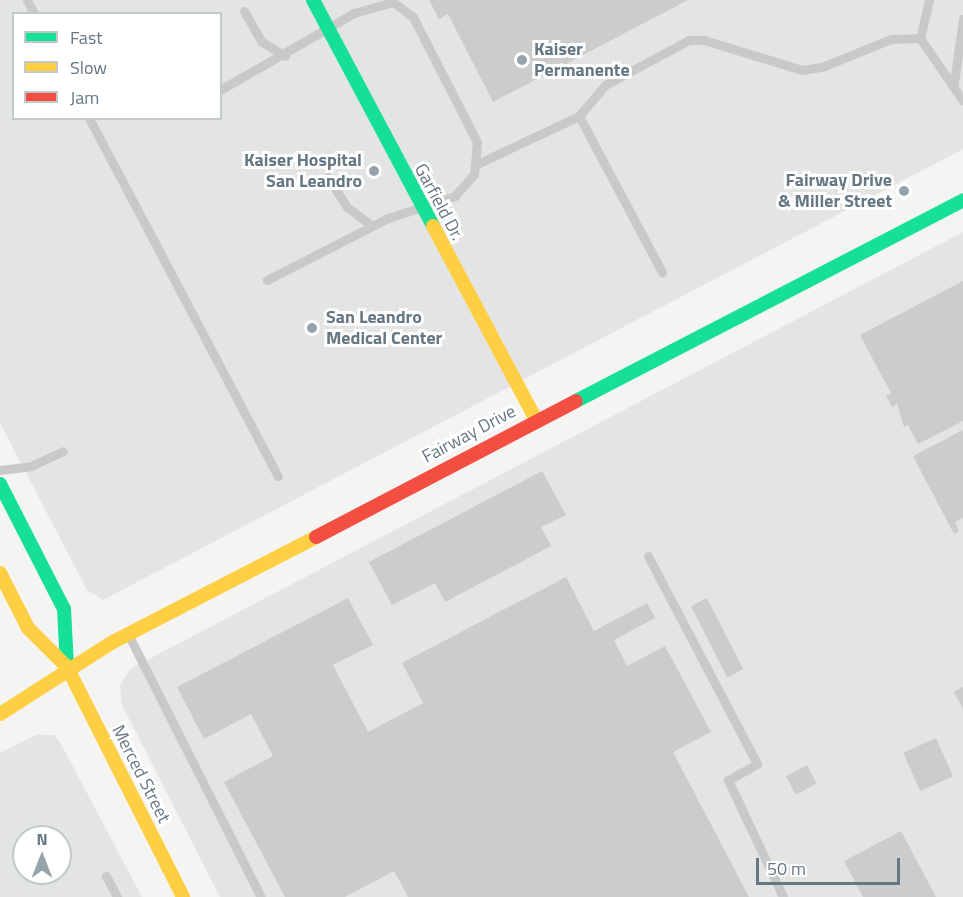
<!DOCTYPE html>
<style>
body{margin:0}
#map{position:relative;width:963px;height:897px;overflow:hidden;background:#f4f4f3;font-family:"Titillium Web",sans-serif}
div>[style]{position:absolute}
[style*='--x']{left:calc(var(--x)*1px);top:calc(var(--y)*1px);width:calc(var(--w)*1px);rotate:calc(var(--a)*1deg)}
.built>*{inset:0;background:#e3e4e4}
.building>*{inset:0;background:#cbcdcd;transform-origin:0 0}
.lane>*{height:9px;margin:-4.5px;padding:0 4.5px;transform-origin:4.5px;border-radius:4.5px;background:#c8caca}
.fast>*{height:14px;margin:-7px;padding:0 7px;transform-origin:7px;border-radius:7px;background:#16e098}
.slow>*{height:14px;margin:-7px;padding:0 7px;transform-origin:7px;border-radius:7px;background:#ffcf43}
.jam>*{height:14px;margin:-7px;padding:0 7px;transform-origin:7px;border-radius:7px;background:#f24e42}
.dots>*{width:16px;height:16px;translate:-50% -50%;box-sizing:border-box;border:3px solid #fff;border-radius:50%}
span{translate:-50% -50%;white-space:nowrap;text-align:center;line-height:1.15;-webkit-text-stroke:6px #fff;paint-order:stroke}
.poi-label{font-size:18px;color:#657782;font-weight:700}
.left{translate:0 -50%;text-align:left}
.right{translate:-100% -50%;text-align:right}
.street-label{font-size:18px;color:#657782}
.legend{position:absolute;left:12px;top:12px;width:210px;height:108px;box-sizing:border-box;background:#fff;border:2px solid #c1c9cd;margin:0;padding:8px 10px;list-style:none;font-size:18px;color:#657782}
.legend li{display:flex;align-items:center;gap:12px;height:30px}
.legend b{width:30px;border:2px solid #c1c9cd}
.north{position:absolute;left:12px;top:825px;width:60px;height:60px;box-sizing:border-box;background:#fff;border:2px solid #c1c9cd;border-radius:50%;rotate:0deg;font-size:16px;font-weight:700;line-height:24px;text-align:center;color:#657782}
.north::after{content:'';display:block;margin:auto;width:21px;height:27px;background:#97a3aa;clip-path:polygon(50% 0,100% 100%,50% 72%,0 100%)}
.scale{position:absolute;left:756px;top:858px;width:144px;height:27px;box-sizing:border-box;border:3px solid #657782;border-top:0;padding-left:8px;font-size:18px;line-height:21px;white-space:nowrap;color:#657782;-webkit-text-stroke:4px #fff;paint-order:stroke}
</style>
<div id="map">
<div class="built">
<div style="clip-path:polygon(evenodd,0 0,963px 0,963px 149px,103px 600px,87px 590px,0 423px,0 0,14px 14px,220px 14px,220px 118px,14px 118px,14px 14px)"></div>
<div style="clip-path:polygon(963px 232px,963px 897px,220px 897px,122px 705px,120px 685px,130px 669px)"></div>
<div style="clip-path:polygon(evenodd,36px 735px,54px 735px,60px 742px,142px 897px,0 897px,0 753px,36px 735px,24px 837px,60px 837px,60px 873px,24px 873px,24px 837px)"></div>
</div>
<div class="building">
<div style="clip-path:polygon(429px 0,688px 0,493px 102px,448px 14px,439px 19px)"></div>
<div style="clip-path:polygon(963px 281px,963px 421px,918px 444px,908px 425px,904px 427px,897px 404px,892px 407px,886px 396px,891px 393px,860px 335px)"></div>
<div style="clip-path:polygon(963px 430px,963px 518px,955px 522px,959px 531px,954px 534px,913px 456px)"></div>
<div style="clip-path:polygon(542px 471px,566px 515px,541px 527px,551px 546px,445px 602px,435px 583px,392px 605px,369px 562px)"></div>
<div style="clip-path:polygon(566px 577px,594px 631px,647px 603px,655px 618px,614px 640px,627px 666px,665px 646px,711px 732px,673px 752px,749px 897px,408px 897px,394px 871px,345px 897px,285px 897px,224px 782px,273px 756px,251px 714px,204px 739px,177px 687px,348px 598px,373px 645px,333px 665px,368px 732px,423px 703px,402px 663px)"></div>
<div style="left:707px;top:598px;width:80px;height:18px;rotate:63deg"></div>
<div style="clip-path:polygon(963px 687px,963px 709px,954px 692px)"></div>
<div style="left:936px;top:738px;width:42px;height:36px;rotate:66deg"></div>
<div style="left:807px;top:765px;width:21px;height:24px;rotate:62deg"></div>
<div style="clip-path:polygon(901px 831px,936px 897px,863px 897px,844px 861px)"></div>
</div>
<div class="lane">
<div style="--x:27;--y:0;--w:16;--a:63"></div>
<div style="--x:929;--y:0;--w:39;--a:103"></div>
<div style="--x:920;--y:38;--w:76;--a:55.7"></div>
<div style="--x:244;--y:11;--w:36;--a:60"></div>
<div style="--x:262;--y:42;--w:27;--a:31"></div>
<div style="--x:954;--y:83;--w:65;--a:-82"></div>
<div style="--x:220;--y:90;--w:155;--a:-29.9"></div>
<div style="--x:354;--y:13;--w:41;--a:-15.8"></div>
<div style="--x:393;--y:2;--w:25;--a:37"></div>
<div style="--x:413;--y:17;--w:140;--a:62.9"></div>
<div style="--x:477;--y:142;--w:32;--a:95"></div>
<div style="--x:474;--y:174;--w:29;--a:131"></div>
<div style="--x:455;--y:196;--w:71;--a:161.8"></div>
<div style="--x:388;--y:218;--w:136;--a:152.9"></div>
<div style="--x:579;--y:116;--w:177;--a:62"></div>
<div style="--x:89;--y:118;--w:405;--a:62.2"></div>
<div style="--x:477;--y:164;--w:113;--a:-25.2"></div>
<div style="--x:579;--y:116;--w:40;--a:-50"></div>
<div style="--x:605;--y:85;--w:95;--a:-28.2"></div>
<div style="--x:689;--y:40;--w:15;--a:0"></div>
<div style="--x:704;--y:40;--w:102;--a:17"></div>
<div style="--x:802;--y:70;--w:20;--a:-9"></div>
<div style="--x:822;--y:67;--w:74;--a:-22.1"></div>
<div style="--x:891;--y:39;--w:29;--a:-2"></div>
<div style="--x:328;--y:177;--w:36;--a:58"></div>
<div style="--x:347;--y:207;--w:30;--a:37"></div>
<div style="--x:0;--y:470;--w:31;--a:-7"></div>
<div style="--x:31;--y:466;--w:35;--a:-25"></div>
<div style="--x:648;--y:556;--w:235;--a:62.3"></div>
<div style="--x:757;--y:764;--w:33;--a:151"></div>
<div style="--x:728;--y:780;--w:129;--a:64.8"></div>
<div style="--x:129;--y:636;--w:292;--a:63.2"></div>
<div style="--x:106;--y:876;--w:24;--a:62"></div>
</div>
<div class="fast">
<div style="--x:313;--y:0;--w:256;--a:62"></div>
<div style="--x:576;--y:401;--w:436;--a:-27.4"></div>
<div style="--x:0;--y:484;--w:140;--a:62.9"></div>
<div style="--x:64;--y:609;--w:58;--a:87"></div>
</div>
<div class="slow">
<div style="--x:433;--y:226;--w:220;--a:62"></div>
<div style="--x:0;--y:573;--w:62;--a:63"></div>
<div style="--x:28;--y:628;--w:55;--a:45"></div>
<div style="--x:67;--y:667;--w:258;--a:63.2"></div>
<div style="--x:0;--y:714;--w:132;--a:-32.6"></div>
<div style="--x:111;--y:643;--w:231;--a:-27.3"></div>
</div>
<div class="jam">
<div style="--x:316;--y:537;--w:293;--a:-27.6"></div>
</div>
<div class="dots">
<div style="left:522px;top:60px;background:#97a3aa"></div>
<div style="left:374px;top:171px;background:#97a3aa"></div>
<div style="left:904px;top:191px;background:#97a3aa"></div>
<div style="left:312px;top:328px;background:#97a3aa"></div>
</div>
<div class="poi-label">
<span class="left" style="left:534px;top:60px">Kaiser<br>Permanente</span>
<span class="right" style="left:362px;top:171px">Kaiser Hospital<br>San Leandro</span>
<span class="right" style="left:892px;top:191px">Fairway Drive<br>&amp; Miller Street</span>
<span class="left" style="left:326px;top:328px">San Leandro<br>Medical Center</span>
</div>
<div class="street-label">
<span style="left:439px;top:202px;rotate:62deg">Garfield Dr.</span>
<span style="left:469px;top:434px;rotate:-28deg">Fairway Drive</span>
<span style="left:141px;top:774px;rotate:63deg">Merced Street</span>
</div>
<ul class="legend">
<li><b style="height:8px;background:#16e098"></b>Fast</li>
<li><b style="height:8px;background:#ffcf43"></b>Slow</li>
<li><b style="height:8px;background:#f24e42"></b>Jam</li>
</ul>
<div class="north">N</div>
<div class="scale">50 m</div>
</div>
